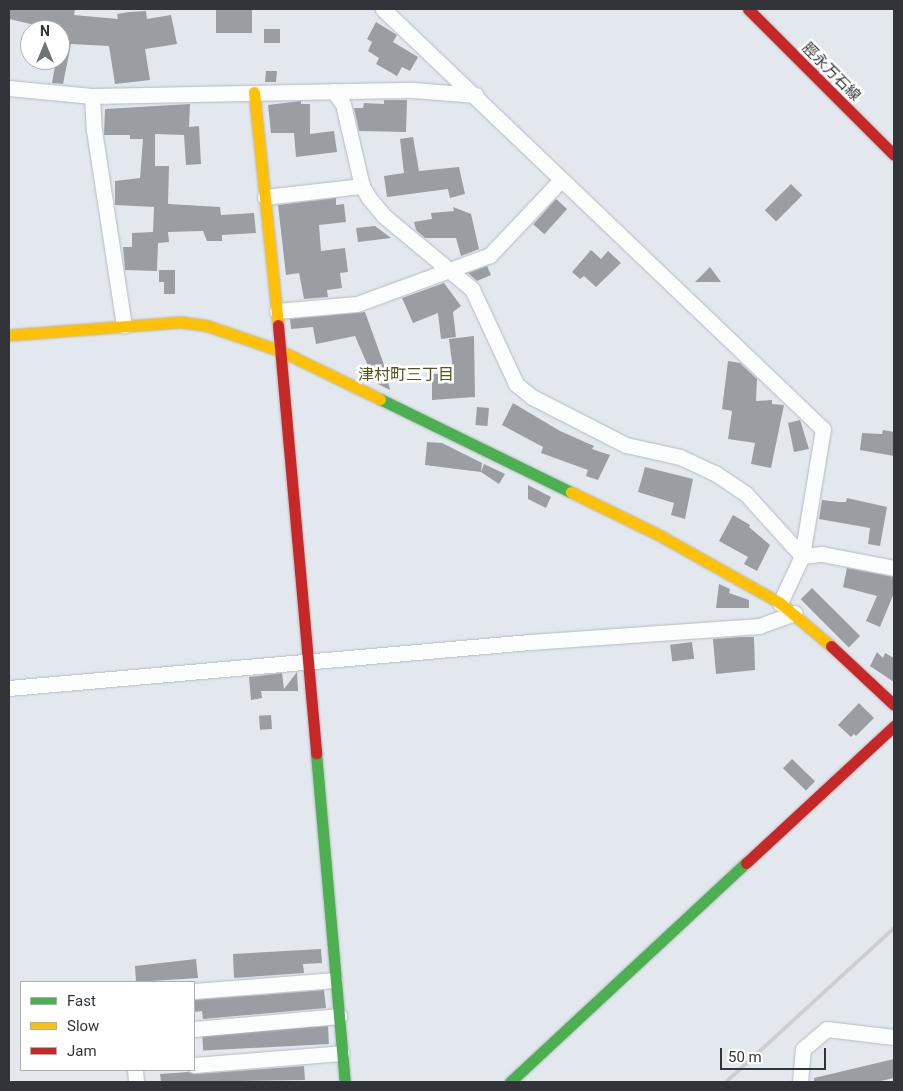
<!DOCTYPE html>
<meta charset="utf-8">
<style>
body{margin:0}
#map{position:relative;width:903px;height:1091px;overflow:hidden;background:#e2e8ee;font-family:Roboto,"Noto Sans JP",sans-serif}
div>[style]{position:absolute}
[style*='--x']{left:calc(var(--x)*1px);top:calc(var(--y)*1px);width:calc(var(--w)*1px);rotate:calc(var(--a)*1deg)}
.building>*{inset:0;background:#9a9ea3;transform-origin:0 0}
.roads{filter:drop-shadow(0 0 1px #b5babf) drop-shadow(0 0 1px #b5babf)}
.street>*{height:15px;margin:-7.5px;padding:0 7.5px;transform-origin:7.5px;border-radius:7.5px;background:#fbfcfc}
.fast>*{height:11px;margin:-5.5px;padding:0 5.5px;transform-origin:5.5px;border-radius:5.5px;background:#4caf50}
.slow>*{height:11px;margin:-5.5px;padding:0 5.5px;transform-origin:5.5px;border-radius:5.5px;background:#ffc107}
.jam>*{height:11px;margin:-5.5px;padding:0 5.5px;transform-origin:5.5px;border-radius:5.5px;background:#c62828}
.rail>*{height:4px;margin:-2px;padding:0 2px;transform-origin:2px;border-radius:2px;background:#cccecf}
span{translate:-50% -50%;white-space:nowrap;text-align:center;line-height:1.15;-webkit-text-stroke:5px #fff;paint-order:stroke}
.street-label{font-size:15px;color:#313539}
.neighbourhood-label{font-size:16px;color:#555317}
.frame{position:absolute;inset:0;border:10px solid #313539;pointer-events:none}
.legend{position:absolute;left:20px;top:981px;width:175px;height:90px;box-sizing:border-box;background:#fff;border:1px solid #adaeb0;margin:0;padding:6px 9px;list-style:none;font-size:15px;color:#313539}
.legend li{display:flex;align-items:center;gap:10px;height:25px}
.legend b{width:25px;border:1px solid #adaeb0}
.north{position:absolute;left:20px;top:20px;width:50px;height:50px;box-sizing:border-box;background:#fff;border:1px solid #adaeb0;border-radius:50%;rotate:0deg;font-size:14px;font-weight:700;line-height:20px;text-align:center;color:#313539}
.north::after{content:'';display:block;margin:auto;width:18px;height:22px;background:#6f7478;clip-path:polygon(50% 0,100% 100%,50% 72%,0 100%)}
.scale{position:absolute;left:720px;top:1048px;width:106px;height:22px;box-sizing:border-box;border:2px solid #313539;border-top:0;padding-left:6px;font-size:15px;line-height:18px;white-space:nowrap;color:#313539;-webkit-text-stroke:4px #fff;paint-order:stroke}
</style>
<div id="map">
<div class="building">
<div style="clip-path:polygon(9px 9px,75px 9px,74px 15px,118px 19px,117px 14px,129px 12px,146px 11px,147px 19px,171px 15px,177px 44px,145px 49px,150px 80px,115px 84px,109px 46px,71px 44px,63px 84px,52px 83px,56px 60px,60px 60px,62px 30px,39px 30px,39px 26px,9px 19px)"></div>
<div style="left:216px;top:9px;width:36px;height:24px"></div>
<div style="clip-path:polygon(376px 22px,397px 35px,393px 42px,418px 57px,410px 71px,402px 67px,397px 76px,376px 64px,379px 58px,368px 51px,372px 42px,367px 39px)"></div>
<div style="left:280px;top:29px;width:14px;height:16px;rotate:90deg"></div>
<div style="clip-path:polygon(266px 71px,277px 71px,276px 82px,265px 82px)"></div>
<div style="clip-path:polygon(384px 100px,407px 100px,406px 132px,359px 131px,354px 108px,363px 108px,364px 103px,384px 104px)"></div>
<div style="clip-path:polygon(301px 101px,301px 104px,310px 104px,310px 134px,334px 131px,337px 152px,296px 157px,294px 133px,271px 133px,268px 105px)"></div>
<div style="clip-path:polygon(190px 104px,189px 127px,199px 126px,201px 164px,186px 165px,184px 135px,155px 134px,155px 166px,169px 166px,168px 204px,220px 207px,221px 215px,254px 213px,256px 233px,222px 235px,222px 241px,207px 241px,203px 231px,168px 232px,169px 242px,158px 243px,157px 271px,125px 270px,123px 247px,132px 247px,132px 233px,153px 232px,154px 207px,115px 205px,115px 181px,140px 178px,143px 139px,130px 139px,130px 135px,104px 135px,105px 109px)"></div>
<div style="clip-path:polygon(413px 137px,419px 171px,459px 167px,465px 194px,450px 198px,448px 189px,387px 197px,384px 176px,404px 173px,400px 139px)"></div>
<div style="left:791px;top:184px;width:16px;height:37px;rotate:45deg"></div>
<div style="clip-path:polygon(336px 198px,336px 205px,344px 204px,346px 222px,319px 225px,321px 251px,345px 248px,348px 272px,340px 273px,342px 288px,327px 290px,328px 297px,304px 299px,299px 273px,286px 275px,278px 205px)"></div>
<div style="left:556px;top:199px;width:15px;height:34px;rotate:42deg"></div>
<div style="clip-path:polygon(453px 207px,471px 214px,479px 249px,461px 256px,456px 238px,425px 238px,416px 230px,414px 222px,432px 219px,431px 213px,454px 211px)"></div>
<div style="clip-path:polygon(375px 226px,391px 238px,358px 242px,356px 228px)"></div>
<div style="clip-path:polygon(591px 250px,601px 259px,608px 251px,621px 263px,596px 287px,584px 276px,580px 279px,572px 272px)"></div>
<div style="clip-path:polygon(487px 266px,491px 275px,477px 281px,468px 273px)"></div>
<div style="clip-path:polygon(710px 267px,721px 282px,695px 282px)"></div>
<div style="clip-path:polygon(159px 270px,175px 270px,175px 294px,164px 294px,164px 282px,159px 282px)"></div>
<div style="clip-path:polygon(444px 283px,461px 306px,453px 312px,456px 337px,441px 339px,438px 313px,413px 323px,402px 298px)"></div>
<div style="clip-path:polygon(365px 312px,383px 362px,390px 390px,366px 378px,363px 368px,368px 366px,355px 336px,316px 344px,313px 327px,291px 329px,290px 319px)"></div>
<div style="clip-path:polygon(474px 336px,475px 397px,432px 400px,432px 374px,445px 374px,445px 370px,453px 370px,449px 339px)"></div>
<div style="clip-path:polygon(728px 361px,740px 363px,757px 379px,756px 401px,772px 400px,772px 404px,784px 405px,771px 468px,751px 464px,755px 443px,728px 439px,732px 411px,722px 409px)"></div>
<div style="clip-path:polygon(513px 403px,560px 431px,594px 446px,592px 449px,610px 455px,598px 480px,586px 476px,588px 470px,541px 453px,543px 447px,502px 425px)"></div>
<div style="left:477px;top:407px;width:12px;height:18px;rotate:5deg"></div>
<div style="clip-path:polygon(800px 420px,809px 449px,794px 452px,788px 423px)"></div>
<div style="clip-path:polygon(883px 430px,894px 432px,894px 456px,860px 450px,862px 433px,882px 434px)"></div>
<div style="clip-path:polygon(427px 442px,442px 443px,482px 463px,481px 472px,484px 464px,505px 474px,499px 484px,481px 472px,425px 465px)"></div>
<div style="clip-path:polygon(645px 467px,693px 479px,685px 519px,671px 515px,674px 503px,638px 492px)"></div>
<div style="clip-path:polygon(528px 485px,551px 497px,546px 508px,528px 499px)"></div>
<div style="clip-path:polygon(847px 498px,887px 507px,880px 546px,868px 544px,870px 528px,819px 519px,822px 500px,839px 502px,846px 502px)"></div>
<div style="clip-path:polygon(733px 515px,750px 525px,749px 527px,770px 545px,757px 571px,744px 564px,748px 557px,719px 541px)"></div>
<div style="clip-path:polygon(847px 568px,894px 577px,894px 593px,880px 627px,866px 621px,877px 596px,843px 587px)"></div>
<div style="clip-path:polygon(719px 584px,730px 589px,729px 593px,749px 600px,749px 608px,716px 608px)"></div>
<div style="left:812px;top:588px;width:68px;height:16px;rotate:45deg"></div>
<div style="clip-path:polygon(740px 637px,754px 637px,755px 670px,716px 674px,713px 639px)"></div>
<div style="left:692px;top:642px;width:17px;height:22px;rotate:83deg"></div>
<div style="clip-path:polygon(877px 652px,883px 658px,885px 653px,894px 658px,894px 682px,870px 666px)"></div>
<div style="clip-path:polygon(297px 672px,298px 691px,261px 691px,262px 698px,251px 700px,249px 677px,282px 673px,284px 689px)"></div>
<div style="clip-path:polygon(859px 703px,874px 718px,856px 736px,854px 734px,851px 737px,838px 725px)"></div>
<div style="left:271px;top:715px;width:14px;height:12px;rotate:86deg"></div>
<div style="left:792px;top:759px;width:32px;height:13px;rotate:44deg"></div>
<div style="clip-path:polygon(321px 949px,322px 963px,303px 964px,304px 973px,234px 978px,233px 954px)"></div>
<div style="clip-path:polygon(196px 959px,198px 978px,136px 982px,135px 966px)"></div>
<div style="clip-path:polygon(324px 990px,326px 1008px,203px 1019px,202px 1011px,194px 1012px,194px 1000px)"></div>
<div style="left:328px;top:1026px;width:18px;height:126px;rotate:87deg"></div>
<div style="clip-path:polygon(894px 1059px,894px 1078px,876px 1082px,814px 1082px,814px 1078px)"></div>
<div style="clip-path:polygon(304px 1066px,305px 1080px,161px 1082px,160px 1074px,188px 1072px,195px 1074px)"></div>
</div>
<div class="roads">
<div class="street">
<div style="--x:383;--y:9;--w:608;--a:43.67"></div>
<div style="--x:823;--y:429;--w:129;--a:99.4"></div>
<div style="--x:802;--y:556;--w:52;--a:115.1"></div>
<div style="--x:9;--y:88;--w:83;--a:5.5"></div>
<div style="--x:92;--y:96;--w:321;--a:-1.1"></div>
<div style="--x:413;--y:90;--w:63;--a:4.5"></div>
<div style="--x:333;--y:91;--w:16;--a:52"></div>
<div style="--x:343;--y:104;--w:84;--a:77"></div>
<div style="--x:362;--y:186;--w:14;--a:60"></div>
<div style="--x:369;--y:198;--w:23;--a:50"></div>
<div style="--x:384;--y:216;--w:114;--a:39.7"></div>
<div style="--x:472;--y:289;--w:105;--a:65.1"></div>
<div style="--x:516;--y:384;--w:21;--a:39"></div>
<div style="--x:532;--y:397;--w:106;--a:27.1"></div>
<div style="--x:626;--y:445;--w:55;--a:12.5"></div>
<div style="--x:680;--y:457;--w:38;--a:25"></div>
<div style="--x:715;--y:473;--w:37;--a:34"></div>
<div style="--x:746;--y:494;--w:84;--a:47.9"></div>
<div style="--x:802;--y:556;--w:20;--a:-6"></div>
<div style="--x:822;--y:554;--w:73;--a:11"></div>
<div style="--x:92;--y:96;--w:34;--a:87"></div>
<div style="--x:94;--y:130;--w:198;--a:81.3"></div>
<div style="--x:265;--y:197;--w:98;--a:-6.5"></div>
<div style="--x:277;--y:311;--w:80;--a:-5"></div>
<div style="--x:357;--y:304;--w:142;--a:-20.2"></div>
<div style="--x:490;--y:255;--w:103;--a:-46.6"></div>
<div style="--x:9;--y:688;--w:523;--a:-5.05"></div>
<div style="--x:530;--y:642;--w:230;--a:-4"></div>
<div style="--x:759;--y:626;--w:38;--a:-20"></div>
<div style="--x:194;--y:991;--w:141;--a:-4.5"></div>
<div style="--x:194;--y:1029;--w:146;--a:-5.1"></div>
<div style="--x:194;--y:1065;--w:148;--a:-4.6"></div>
<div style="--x:135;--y:1070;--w:12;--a:85"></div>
<div style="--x:800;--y:1082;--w:33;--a:-85"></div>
<div style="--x:803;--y:1049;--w:31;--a:-40"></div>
<div style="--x:827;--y:1029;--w:67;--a:6.8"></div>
</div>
<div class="fast">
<div style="--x:380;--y:399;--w:212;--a:26"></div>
<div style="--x:316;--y:753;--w:330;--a:85"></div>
<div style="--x:510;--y:1082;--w:322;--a:-42.9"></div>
</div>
<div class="slow">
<div style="--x:254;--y:92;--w:234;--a:84.1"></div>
<div style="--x:9;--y:335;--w:172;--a:-4.3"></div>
<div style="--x:181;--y:322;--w:27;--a:8"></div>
<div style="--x:208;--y:326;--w:77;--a:18.9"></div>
<div style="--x:281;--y:351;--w:110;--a:25.9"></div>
<div style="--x:571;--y:492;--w:98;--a:26"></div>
<div style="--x:659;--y:535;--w:139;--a:29.3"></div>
<div style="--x:780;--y:603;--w:67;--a:40.1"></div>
</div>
<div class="jam">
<div style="--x:748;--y:9;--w:206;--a:45"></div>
<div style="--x:278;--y:325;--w:430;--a:84.9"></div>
<div style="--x:831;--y:646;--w:86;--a:43.1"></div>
<div style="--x:746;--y:863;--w:202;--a:-42.8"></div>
</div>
</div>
<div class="rail">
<div style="--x:726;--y:1082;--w:228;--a:-42.5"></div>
</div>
<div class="street-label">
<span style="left:831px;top:72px;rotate:45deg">脛永万石線</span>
</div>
<div class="neighbourhood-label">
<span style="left:406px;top:375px">津村町三丁目</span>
</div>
<div class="frame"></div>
<ul class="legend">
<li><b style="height:6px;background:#4caf50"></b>Fast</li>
<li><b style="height:6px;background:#ffc107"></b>Slow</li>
<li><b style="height:6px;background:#c62828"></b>Jam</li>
</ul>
<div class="north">N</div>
<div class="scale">50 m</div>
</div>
